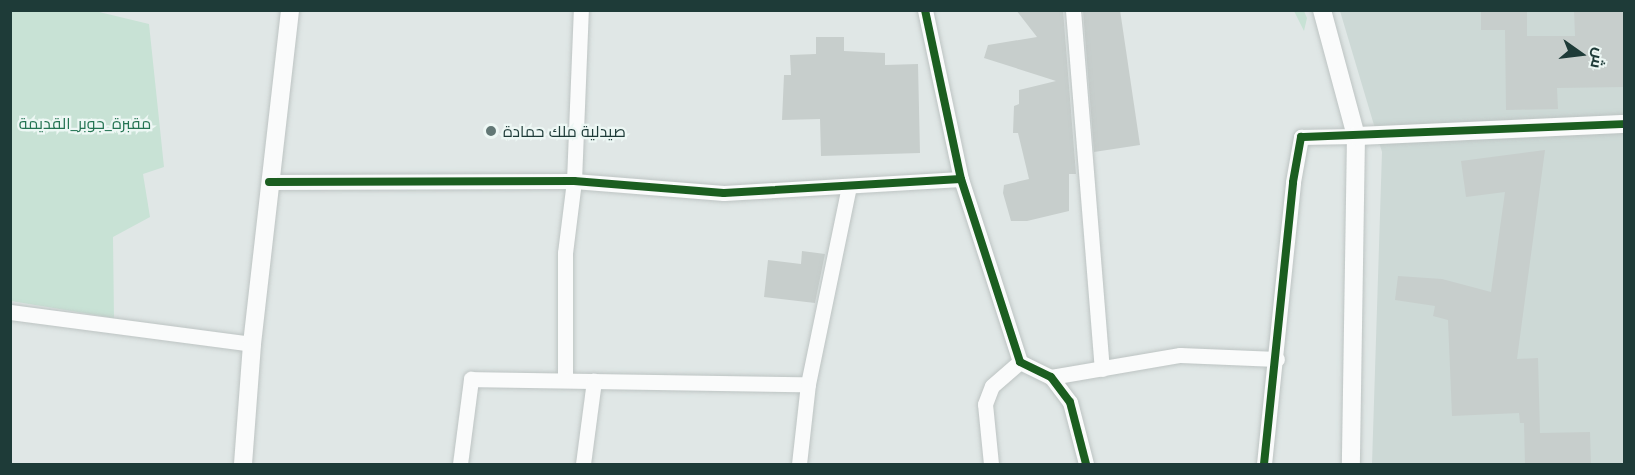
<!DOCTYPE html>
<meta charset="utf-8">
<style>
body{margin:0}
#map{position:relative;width:1635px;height:475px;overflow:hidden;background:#e0e7e6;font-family:"Noto Sans",Cairo,sans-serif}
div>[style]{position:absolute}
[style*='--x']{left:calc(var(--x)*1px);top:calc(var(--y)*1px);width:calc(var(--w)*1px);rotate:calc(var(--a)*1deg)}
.built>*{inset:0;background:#cdd9d6}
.green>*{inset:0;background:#c8e2d5}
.building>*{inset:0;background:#c7cecc}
.roads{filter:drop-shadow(0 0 2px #bdc4c3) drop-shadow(0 0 2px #bdc4c3)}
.minor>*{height:15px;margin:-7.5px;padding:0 7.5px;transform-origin:7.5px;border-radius:7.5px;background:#fafbfb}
.tertiary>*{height:18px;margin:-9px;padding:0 9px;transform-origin:9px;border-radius:9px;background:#fafbfb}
.cycleway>*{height:8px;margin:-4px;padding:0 4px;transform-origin:4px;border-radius:4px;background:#1b5e20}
.dots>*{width:16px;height:16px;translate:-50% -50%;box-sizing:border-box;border:3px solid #edf7f4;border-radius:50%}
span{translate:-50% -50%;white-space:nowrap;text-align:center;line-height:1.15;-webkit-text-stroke:4.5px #edf7f4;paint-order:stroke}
.park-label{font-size:16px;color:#257453}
.poi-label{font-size:16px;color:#1e3b38}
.left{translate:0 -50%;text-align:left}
.frame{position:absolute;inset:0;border:12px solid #1e3b38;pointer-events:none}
.north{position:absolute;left:1551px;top:24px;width:60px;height:60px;-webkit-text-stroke:4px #edf7f4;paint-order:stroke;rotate:104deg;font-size:16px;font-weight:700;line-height:24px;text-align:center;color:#1e3b38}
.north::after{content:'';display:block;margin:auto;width:21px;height:27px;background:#1e3b38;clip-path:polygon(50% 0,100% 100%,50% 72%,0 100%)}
</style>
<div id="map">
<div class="built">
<div style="clip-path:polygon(1340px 11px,1624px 11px,1624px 464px,1372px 464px,1382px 152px)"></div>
</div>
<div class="green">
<div style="clip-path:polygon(10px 11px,95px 11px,149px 24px,164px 167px,143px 174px,150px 217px,113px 237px,114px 318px,11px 301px)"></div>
<div style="clip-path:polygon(1294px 11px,1304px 11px,1307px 18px,1304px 31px)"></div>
</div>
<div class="building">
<div style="clip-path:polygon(1016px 10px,1063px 10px,1076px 174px,1069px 174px,1069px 211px,1027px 221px,1011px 221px,1003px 193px,1004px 185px,1029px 179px,1018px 133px,1013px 133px,1014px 106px,1019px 104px,1019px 90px,1056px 81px,984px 58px,988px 45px,1037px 37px)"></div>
<div style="clip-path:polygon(1083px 10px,1120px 10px,1140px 145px,1094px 152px)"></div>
<div style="clip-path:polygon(1481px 10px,1527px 10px,1527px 36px,1575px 36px,1574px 10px,1624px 10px,1624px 87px,1557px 88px,1558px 109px,1506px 110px,1505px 30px,1481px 30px)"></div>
<div style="clip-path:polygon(816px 37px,844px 37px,844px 51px,885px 53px,885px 65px,918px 64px,920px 153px,821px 156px,820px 119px,782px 120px,784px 75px,791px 75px,790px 55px,816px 54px)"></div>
<div style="clip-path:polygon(1545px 150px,1517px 359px,1538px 358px,1540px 433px,1590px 432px,1591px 465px,1525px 465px,1524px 423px,1520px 423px,1519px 413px,1452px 416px,1448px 320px,1433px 316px,1435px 306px,1395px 300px,1398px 276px,1442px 279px,1491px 292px,1505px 192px,1466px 197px,1461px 161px)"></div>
<div style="clip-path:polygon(802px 251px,825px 254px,815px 303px,764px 297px,768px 260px,801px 264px)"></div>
</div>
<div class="roads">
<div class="minor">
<div style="--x:925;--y:10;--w:173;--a:78"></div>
<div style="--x:961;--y:179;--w:192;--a:72.1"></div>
<div style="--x:1020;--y:362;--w:34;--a:26"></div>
<div style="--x:1051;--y:377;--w:31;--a:53"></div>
<div style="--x:1070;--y:402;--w:64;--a:75.5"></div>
<div style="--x:1073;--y:10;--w:360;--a:85.4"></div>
<div style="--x:269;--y:182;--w:305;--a:-0.2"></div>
<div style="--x:574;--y:181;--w:150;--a:4.6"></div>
<div style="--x:724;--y:193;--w:237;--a:-3.4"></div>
<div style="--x:10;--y:312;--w:244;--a:7.5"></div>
<div style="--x:1051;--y:377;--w:131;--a:-9.7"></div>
<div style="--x:1180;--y:355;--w:97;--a:2.4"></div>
<div style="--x:565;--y:380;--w:127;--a:-90"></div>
<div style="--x:565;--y:253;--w:73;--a:-82.9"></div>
<div style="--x:574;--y:181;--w:171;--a:-87.7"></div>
<div style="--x:460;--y:464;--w:86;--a:-82.6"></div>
<div style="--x:471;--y:379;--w:337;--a:0.9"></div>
<div style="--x:583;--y:464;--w:84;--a:-82.5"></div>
<div style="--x:799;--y:464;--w:81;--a:-83.6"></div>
<div style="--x:808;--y:384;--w:202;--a:-78.3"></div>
<div style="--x:991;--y:464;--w:60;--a:-95.7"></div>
<div style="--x:985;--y:404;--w:19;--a:-69"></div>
<div style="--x:992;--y:386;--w:37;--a:-41"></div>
<div style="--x:1264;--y:464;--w:283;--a:-84.1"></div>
<div style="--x:1293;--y:182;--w:46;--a:-79.9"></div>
<div style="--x:1301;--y:137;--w:55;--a:-1"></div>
</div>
<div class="tertiary">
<div style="--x:1322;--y:10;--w:131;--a:74.9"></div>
<div style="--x:1356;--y:136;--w:328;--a:90.9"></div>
<div style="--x:1356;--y:136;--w:268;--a:-2.6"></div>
<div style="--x:243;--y:464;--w:120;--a:-85.7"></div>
<div style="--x:252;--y:344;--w:336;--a:-83.5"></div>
</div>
</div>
<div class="cycleway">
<div style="--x:925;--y:10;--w:173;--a:78"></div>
<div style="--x:961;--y:179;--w:192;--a:72.1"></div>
<div style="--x:1020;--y:362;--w:34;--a:26"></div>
<div style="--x:1051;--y:377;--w:31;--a:53"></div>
<div style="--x:1070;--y:402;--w:64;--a:75.5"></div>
<div style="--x:269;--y:182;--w:305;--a:-0.2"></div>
<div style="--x:574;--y:181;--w:150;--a:4.6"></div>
<div style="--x:724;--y:193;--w:237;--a:-3.4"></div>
<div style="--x:1264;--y:464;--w:283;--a:-84.1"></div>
<div style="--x:1293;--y:182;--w:46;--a:-79.9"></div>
<div style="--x:1301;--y:137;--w:323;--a:-2.3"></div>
</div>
<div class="dots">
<div style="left:491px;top:131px;background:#627775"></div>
</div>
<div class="park-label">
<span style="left:85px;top:123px">مقبرة_جوبر_القديمة</span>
</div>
<div class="poi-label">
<span class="left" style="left:503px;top:131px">صيدلية ملك حمادة</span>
</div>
<div class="frame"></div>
<div class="north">ش</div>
</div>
